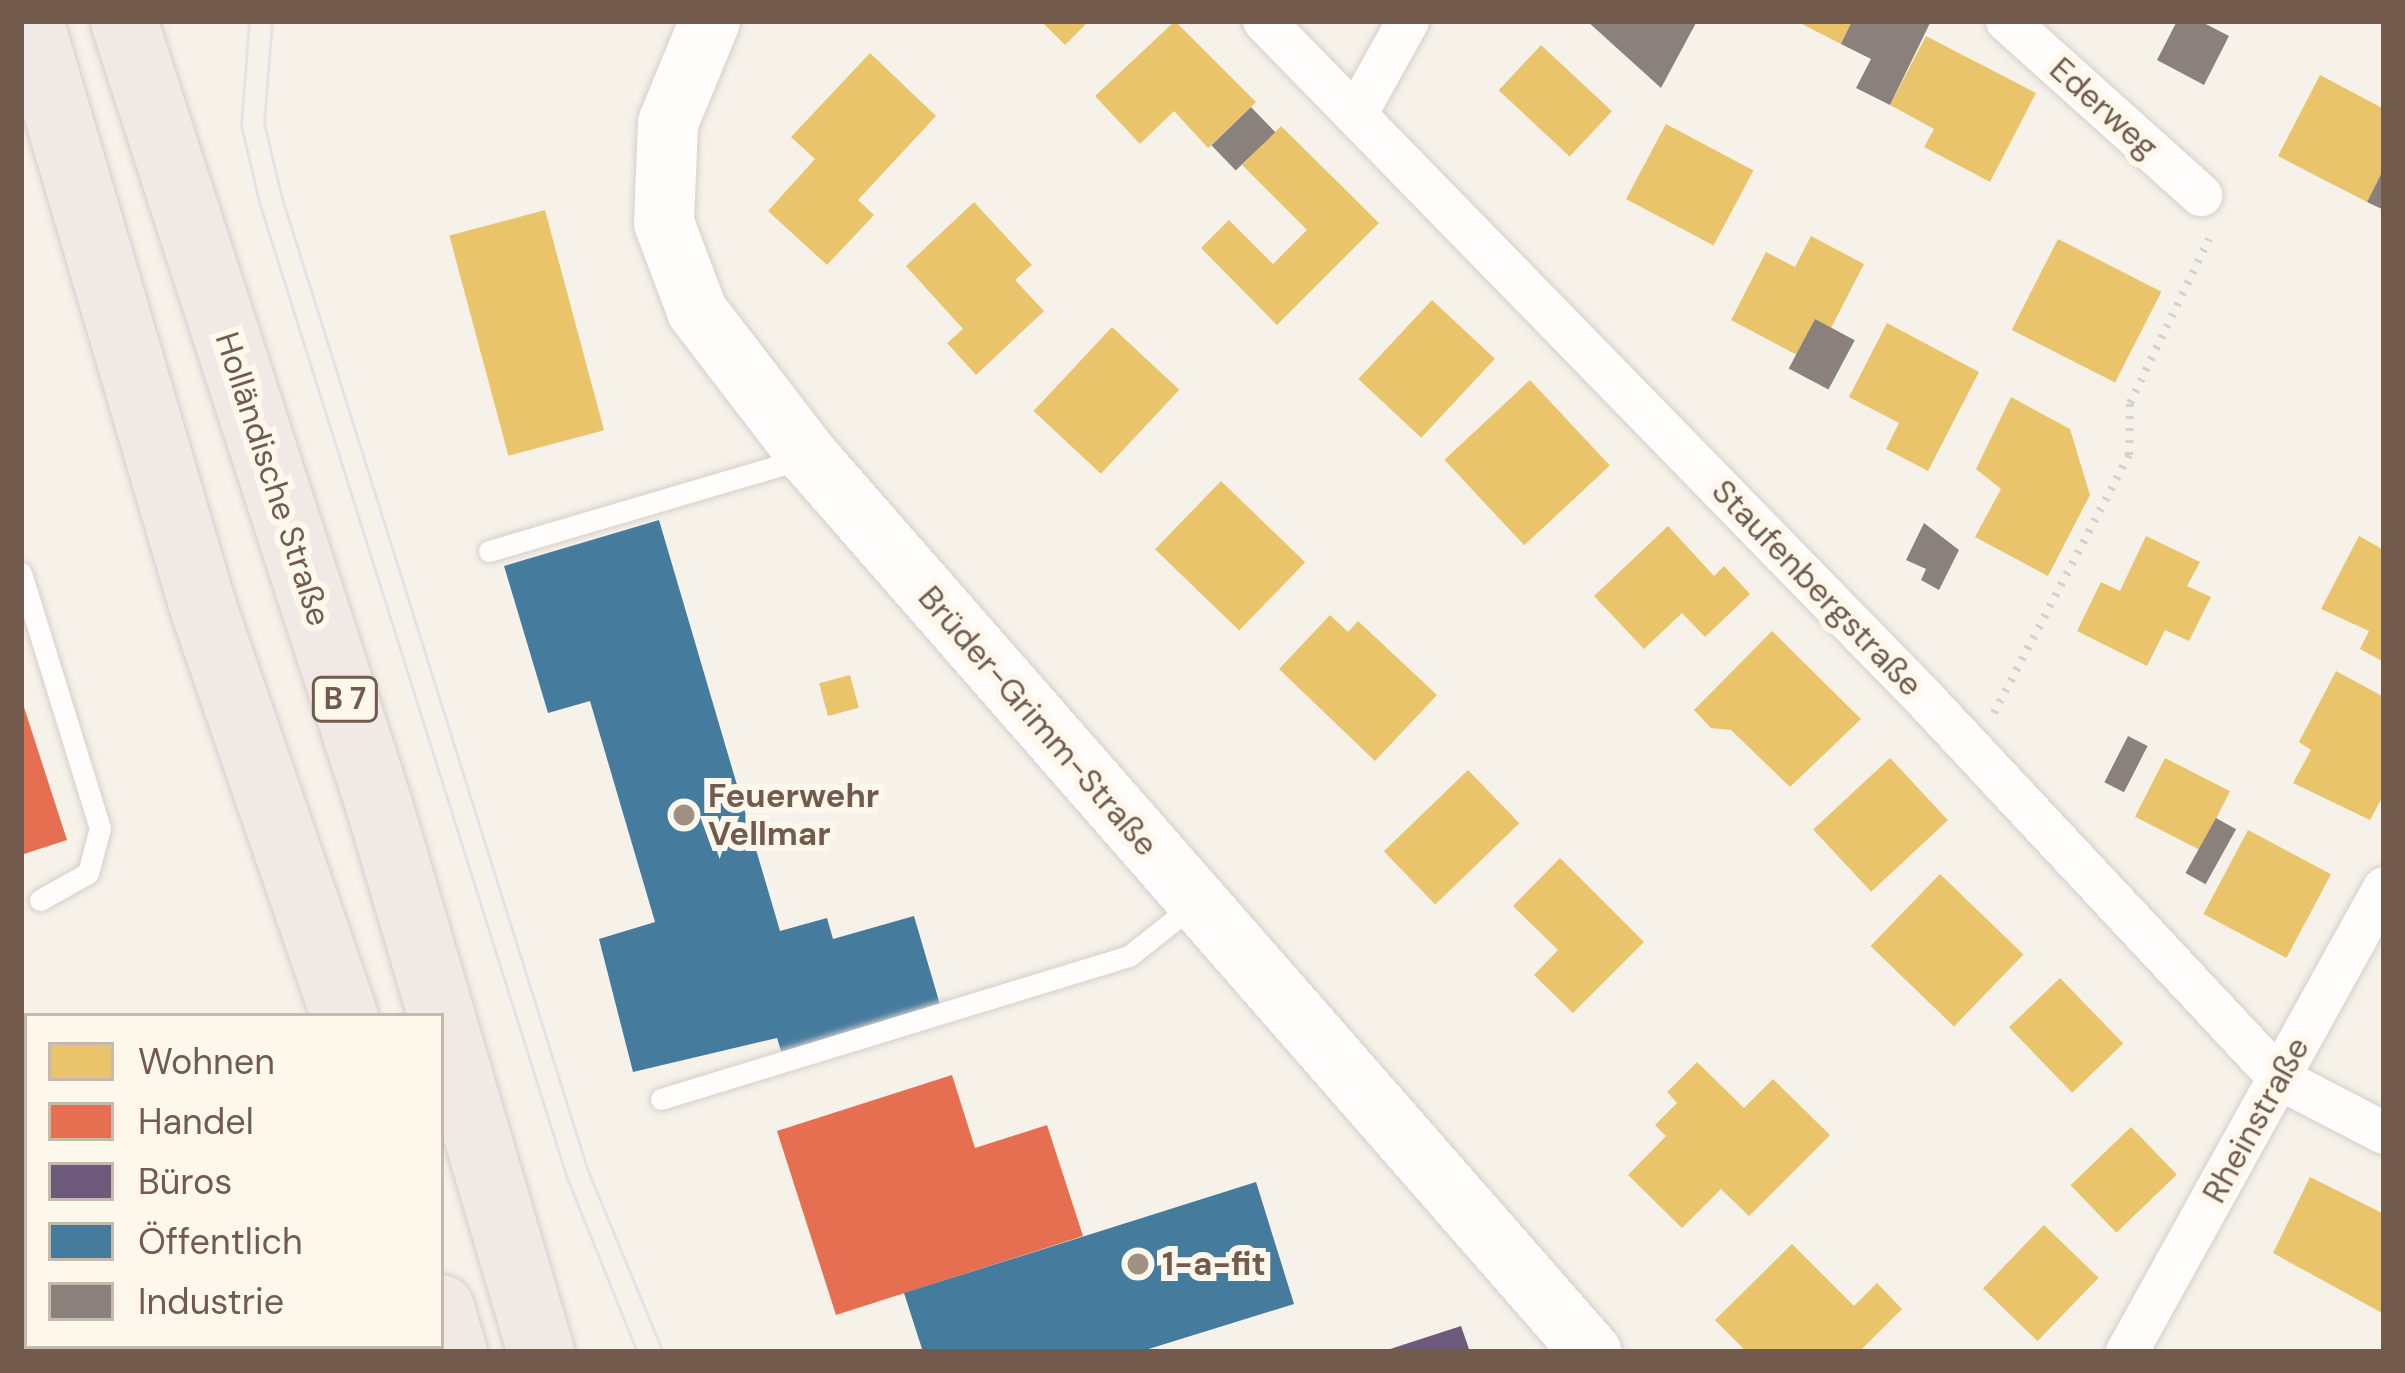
<!DOCTYPE html>
<meta charset="utf-8">
<style>
body{margin:0}
#map{position:relative;width:2405px;height:1373px;overflow:hidden;background:#f6f2ea;font-family:"DM Sans",sans-serif}
div>[style]{position:absolute}
[style*='--x']{left:calc(var(--x)*1px);top:calc(var(--y)*1px);width:calc(var(--w)*1px);rotate:calc(var(--a)*1deg)}
.homes>*{inset:0;background:#e9c46a;transform-origin:0 0}
.shops>*{inset:0;background:#e76f51;transform-origin:0 0}
.offices>*{inset:0;background:#6d597a}
.public>*{inset:0;background:#457b9d}
.industry>*{inset:0;background:#8a817c;transform-origin:0 0}
.path>*{height:8px;margin-top:-4px;transform-origin:0;background:repeating-linear-gradient(90deg,#d7d0cb 0 3px,transparent 0 12px)}
.roads{filter:drop-shadow(0 0 3px #d5cfc9) drop-shadow(0 0 3px #d5cfc9)}
.lane>*{height:21px;margin:-10.5px;padding:0 10.5px;transform-origin:10.5px;border-radius:10.5px;background:#fefdfc}
.street>*{height:42px;margin:-21px;padding:0 21px;transform-origin:21px;border-radius:21px;background:#fefdfc}
.secondary>*{height:60px;margin:-30px;padding:0 30px;transform-origin:30px;border-radius:30px;background:#fefdfc}
.highway>*{height:66px;margin:-33px;padding:0 33px;transform-origin:33px;border-radius:33px;background:#f0e9e5}
.tram>*{height:3px;margin:-1.5px;padding:0 1.5px;transform-origin:1.5px;border-radius:1.5px;background:#e4e2e4}
.dots>*{width:33px;height:33px;translate:-50% -50%;box-sizing:border-box;border:6px solid #fdf7ec;border-radius:50%}
span{translate:-50% -50%;white-space:nowrap;text-align:center;line-height:1.15;-webkit-text-stroke:12px #fdf7ec;paint-order:stroke}
.shield-label span{padding:3px 9px;background:#fdf7ec;border:3px solid;border-radius:9px;-webkit-text-stroke-width:0}
.shield-label{font-size:30px;color:#725b4d;font-weight:700}
.street-label{font-size:33px;color:#725b4d}
.poi-label{font-size:33px;color:#725b4d;font-weight:700}
.left{translate:0 -50%;text-align:left}
.frame{position:absolute;inset:0;border:24px solid #725b4d;pointer-events:none}
.legend{position:absolute;left:24px;top:1013px;width:420px;height:336px;box-sizing:border-box;background:#fdf7ec;border:3px solid #c5b9ac;margin:0;padding:15px 21px;list-style:none;font-size:36px;color:#725b4d}
.legend li{display:flex;align-items:center;gap:24px;height:60px}
.legend b{width:60px;border:3px solid #c5b9ac}
</style>
<div id="map">
<div class="homes">
<div style="clip-path:polygon(1041px 21px,1089px 21px,1065px 45px)"></div>
<div style="clip-path:polygon(1175px 21px,1256px 102px,1208px 148px,1174px 111px,1140px 144px,1095px 96px)"></div>
<div style="clip-path:polygon(1796px 21px,1852px 21px,1841px 44px)"></div>
<div style="clip-path:polygon(1926px 36px,2036px 93px,1990px 182px,1924px 147px,1934px 129px,1890px 105px)"></div>
<div style="left:1541px;top:45px;width:97px;height:62px;rotate:43deg"></div>
<div style="clip-path:polygon(870px 53px,936px 116px,858px 200px,874px 215px,827px 265px,768px 211px,815px 159px,791px 137px)"></div>
<div style="clip-path:polygon(2320px 75px,2384px 109px,2384px 168px,2367px 202px,2278px 156px)"></div>
<div style="left:1666px;top:124px;width:99px;height:85px;rotate:28deg"></div>
<div style="clip-path:polygon(1281px 126px,1379px 223px,1277px 325px,1201px 248px,1229px 220px,1273px 264px,1307px 230px,1242px 165px)"></div>
<div style="clip-path:polygon(974px 202px,1032px 265px,1015px 280px,1044px 311px,976px 375px,947px 343px,963px 329px,906px 266px)"></div>
<div style="left:545px;top:210px;width:228px;height:99px;rotate:75deg"></div>
<div style="clip-path:polygon(1811px 236px,1864px 264px,1831px 328px,1815px 319px,1797px 355px,1731px 320px,1766px 252px,1795px 267px)"></div>
<div style="left:2058px;top:239px;width:116px;height:102px;rotate:27deg"></div>
<div style="left:1432px;top:300px;width:86px;height:108px;rotate:43deg"></div>
<div style="clip-path:polygon(1887px 323px,1979px 372px,1928px 471px,1886px 449px,1899px 423px,1849px 397px)"></div>
<div style="left:1112px;top:327px;width:92px;height:115px;rotate:43deg"></div>
<div style="left:1530px;top:380px;width:117px;height:117px;rotate:47deg"></div>
<div style="clip-path:polygon(2011px 397px,2070px 429px,2090px 495px,2048px 576px,1975px 537px,2001px 489px,1976px 469px)"></div>
<div style="left:1221px;top:481px;width:117px;height:95px;rotate:44deg"></div>
<div style="clip-path:polygon(1668px 526px,1714px 576px,1724px 566px,1750px 594px,1705px 637px,1682px 613px,1644px 649px,1594px 596px)"></div>
<div style="clip-path:polygon(2146px 536px,2200px 562px,2187px 586px,2211px 597px,2189px 641px,2165px 630px,2147px 666px,2077px 631px,2101px 582px,2120px 591px)"></div>
<div style="clip-path:polygon(2359px 536px,2384px 550px,2384px 662px,2360px 649px,2369px 631px,2321px 609px)"></div>
<div style="clip-path:polygon(1330px 615px,1348px 632px,1358px 621px,1437px 695px,1375px 761px,1279px 669px)"></div>
<div style="clip-path:polygon(1772px 631px,1861px 719px,1790px 787px,1731px 730px,1711px 728px,1694px 710px)"></div>
<div style="clip-path:polygon(2336px 671px,2384px 697px,2384px 794px,2370px 820px,2293px 783px,2311px 750px,2299px 742px)"></div>
<div style="left:850px;top:675px;width:34px;height:32px;rotate:75deg"></div>
<div style="left:1890px;top:758px;width:85px;height:105px;rotate:47deg"></div>
<div style="left:2165px;top:758px;width:73px;height:66px;rotate:27deg"></div>
<div style="left:1468px;top:770px;width:74px;height:117px;rotate:46deg"></div>
<div style="left:2248px;top:830px;width:94px;height:95px;rotate:28deg"></div>
<div style="clip-path:polygon(1560px 858px,1644px 942px,1573px 1013px,1534px 975px,1558px 950px,1513px 906px)"></div>
<div style="left:1940px;top:874px;width:116px;height:100px;rotate:44deg"></div>
<div style="left:2060px;top:978px;width:91px;height:71px;rotate:46deg"></div>
<div style="clip-path:polygon(1697px 1062px,1744px 1108px,1773px 1079px,1830px 1135px,1749px 1216px,1721px 1189px,1682px 1228px,1628px 1175px,1666px 1136px,1655px 1125px,1677px 1103px,1667px 1092px)"></div>
<div style="left:2131px;top:1127px;width:66px;height:84px;rotate:46deg"></div>
<div style="clip-path:polygon(2310px 1177px,2384px 1214px,2384px 1314px,2273px 1253px)"></div>
<div style="left:2044px;top:1225px;width:76px;height:88px;rotate:44deg"></div>
<div style="clip-path:polygon(1792px 1244px,1854px 1306px,1877px 1283px,1902px 1309px,1859px 1352px,1747px 1352px,1715px 1320px)"></div>
</div>
<div class="shops">
<div style="clip-path:polygon(22px 701px,67px 840px,21px 855px,21px 702px)"></div>
<div style="left:27px;top:1064px;width:213px;height:6px;rotate:90deg"></div>
<div style="clip-path:polygon(952px 1075px,975px 1148px,1047px 1125px,1083px 1236px,836px 1315px,777px 1131px)"></div>
</div>
<div class="offices">
<div style="clip-path:polygon(1461px 1326px,1470px 1352px,1384px 1352px,1384px 1351px)"></div>
</div>
<div class="public">
<div style="clip-path:polygon(659px 520px,780px 931px,827px 918px,833px 939px,914px 916px,941px 1008px,782px 1054px,777px 1038px,633px 1072px,599px 939px,655px 922px,590px 701px,548px 713px,504px 566px)"></div>
<div style="clip-path:polygon(1256px 1182px,1294px 1304px,1139px 1352px,923px 1352px,904px 1293px)"></div>
</div>
<div class="industry">
<div style="clip-path:polygon(1587px 21px,1697px 21px,1661px 88px)"></div>
<div style="clip-path:polygon(1852px 21px,1931px 21px,1890px 105px,1856px 88px,1871px 59px,1841px 44px)"></div>
<div style="clip-path:polygon(2177px 21px,2200px 21px,2229px 36px,2204px 85px,2157px 60px)"></div>
<div style="left:1251px;top:107px;width:35px;height:55px;rotate:46deg"></div>
<div style="clip-path:polygon(2384px 168px,2384px 210px,2367px 202px)"></div>
<div style="left:1815px;top:319px;width:45px;height:56px;rotate:28deg"></div>
<div style="clip-path:polygon(1924px 523px,1959px 550px,1939px 590px,1921px 580px,1926px 569px,1906px 560px)"></div>
<div style="left:2128px;top:736px;width:22px;height:52px;rotate:27deg"></div>
<div style="left:2216px;top:818px;width:23px;height:63px;rotate:29deg"></div>
</div>
<div class="path">
<div style="--x:1994;--y:713;--w:291;--a:-62.4"></div>
<div style="--x:2129;--y:455;--w:52;--a:-88.9"></div>
<div style="--x:2130;--y:403;--w:182;--a:-64.3"></div>
</div>
<div class="roads">
<div class="lane">
<div style="--x:489;--y:551;--w:329;--a:-16.4"></div>
<div style="--x:21;--y:573;--w:267;--a:72.8"></div>
<div style="--x:100;--y:828;--w:47;--a:104.9"></div>
<div style="--x:88;--y:873;--w:55;--a:150.6"></div>
<div style="--x:661;--y:1099;--w:489;--a:-17"></div>
<div style="--x:1129;--y:956;--w:85;--a:-38.3"></div>
</div>
<div class="street">
<div style="--x:1264;--y:21;--w:944;--a:45.73"></div>
<div style="--x:1923;--y:697;--w:523;--a:46.94"></div>
<div style="--x:2280;--y:1079;--w:117;--a:27.4"></div>
<div style="--x:2007;--y:21;--w:261;--a:41.9"></div>
<div style="--x:1357;--y:113;--w:105;--a:-61"></div>
<div style="--x:2127;--y:1352;--w:530;--a:-61.02"></div>
</div>
<div class="secondary">
<div style="--x:710;--y:21;--w:110;--a:112.4"></div>
<div style="--x:668;--y:123;--w:100;--a:92.3"></div>
<div style="--x:664;--y:223;--w:94;--a:69.4"></div>
<div style="--x:697;--y:311;--w:184;--a:52.5"></div>
<div style="--x:809;--y:457;--w:1189;--a:48.85"></div>
</div>
<div class="highway">
<div style="--x:30;--y:21;--w:611;--a:73.55"></div>
<div style="--x:203;--y:607;--w:433;--a:70.9"></div>
<div style="--x:124;--y:21;--w:828;--a:71.98"></div>
<div style="--x:380;--y:808;--w:567;--a:73.51"></div>
<div style="--x:441;--y:1308;--w:46;--a:73.5"></div>
<div style="--x:374;--y:1352;--w:6;--a:-81"></div>
</div>
</div>
<div class="tram">
<div style="--x:249;--y:21;--w:104;--a:94.4"></div>
<div style="--x:241;--y:125;--w:79;--a:76.8"></div>
<div style="--x:259;--y:202;--w:1023;--a:72.49"></div>
<div style="--x:567;--y:1178;--w:188;--a:68.1"></div>
<div style="--x:272;--y:21;--w:102;--a:94.5"></div>
<div style="--x:264;--y:123;--w:74;--a:76.7"></div>
<div style="--x:281;--y:195;--w:1023;--a:72.54"></div>
<div style="--x:588;--y:1171;--w:196;--a:67.5"></div>
</div>
<div class="dots">
<div style="left:684px;top:815px;background:#a09084"></div>
<div style="left:1138px;top:1264px;background:#a09084"></div>
</div>
<div class="shield-label">
<span style="left:345px;top:699px">B 7</span>
</div>
<div class="street-label">
<span style="left:2104px;top:108px;rotate:42deg">Ederweg</span>
<span style="left:273px;top:479px;rotate:72deg">Holländische Straße</span>
<span style="left:1817px;top:588px;rotate:46deg">Staufenbergstraße</span>
<span style="left:1038px;top:721px;rotate:49deg">Brüder-Grimm-Straße</span>
<span style="left:2256px;top:1120px;rotate:-61deg">Rheinstraße</span>
</div>
<div class="poi-label">
<span class="left" style="left:708px;top:815px">Feuerwehr<br>Vellmar</span>
<span class="left" style="left:1162px;top:1264px">1-a-fit</span>
</div>
<div class="frame"></div>
<ul class="legend">
<li><b style="height:33px;background:#e9c46a"></b>Wohnen</li>
<li><b style="height:33px;background:#e76f51"></b>Handel</li>
<li><b style="height:33px;background:#6d597a"></b>Büros</li>
<li><b style="height:33px;background:#457b9d"></b>Öffentlich</li>
<li><b style="height:33px;background:#8a817c"></b>Industrie</li>
</ul>
</div>
